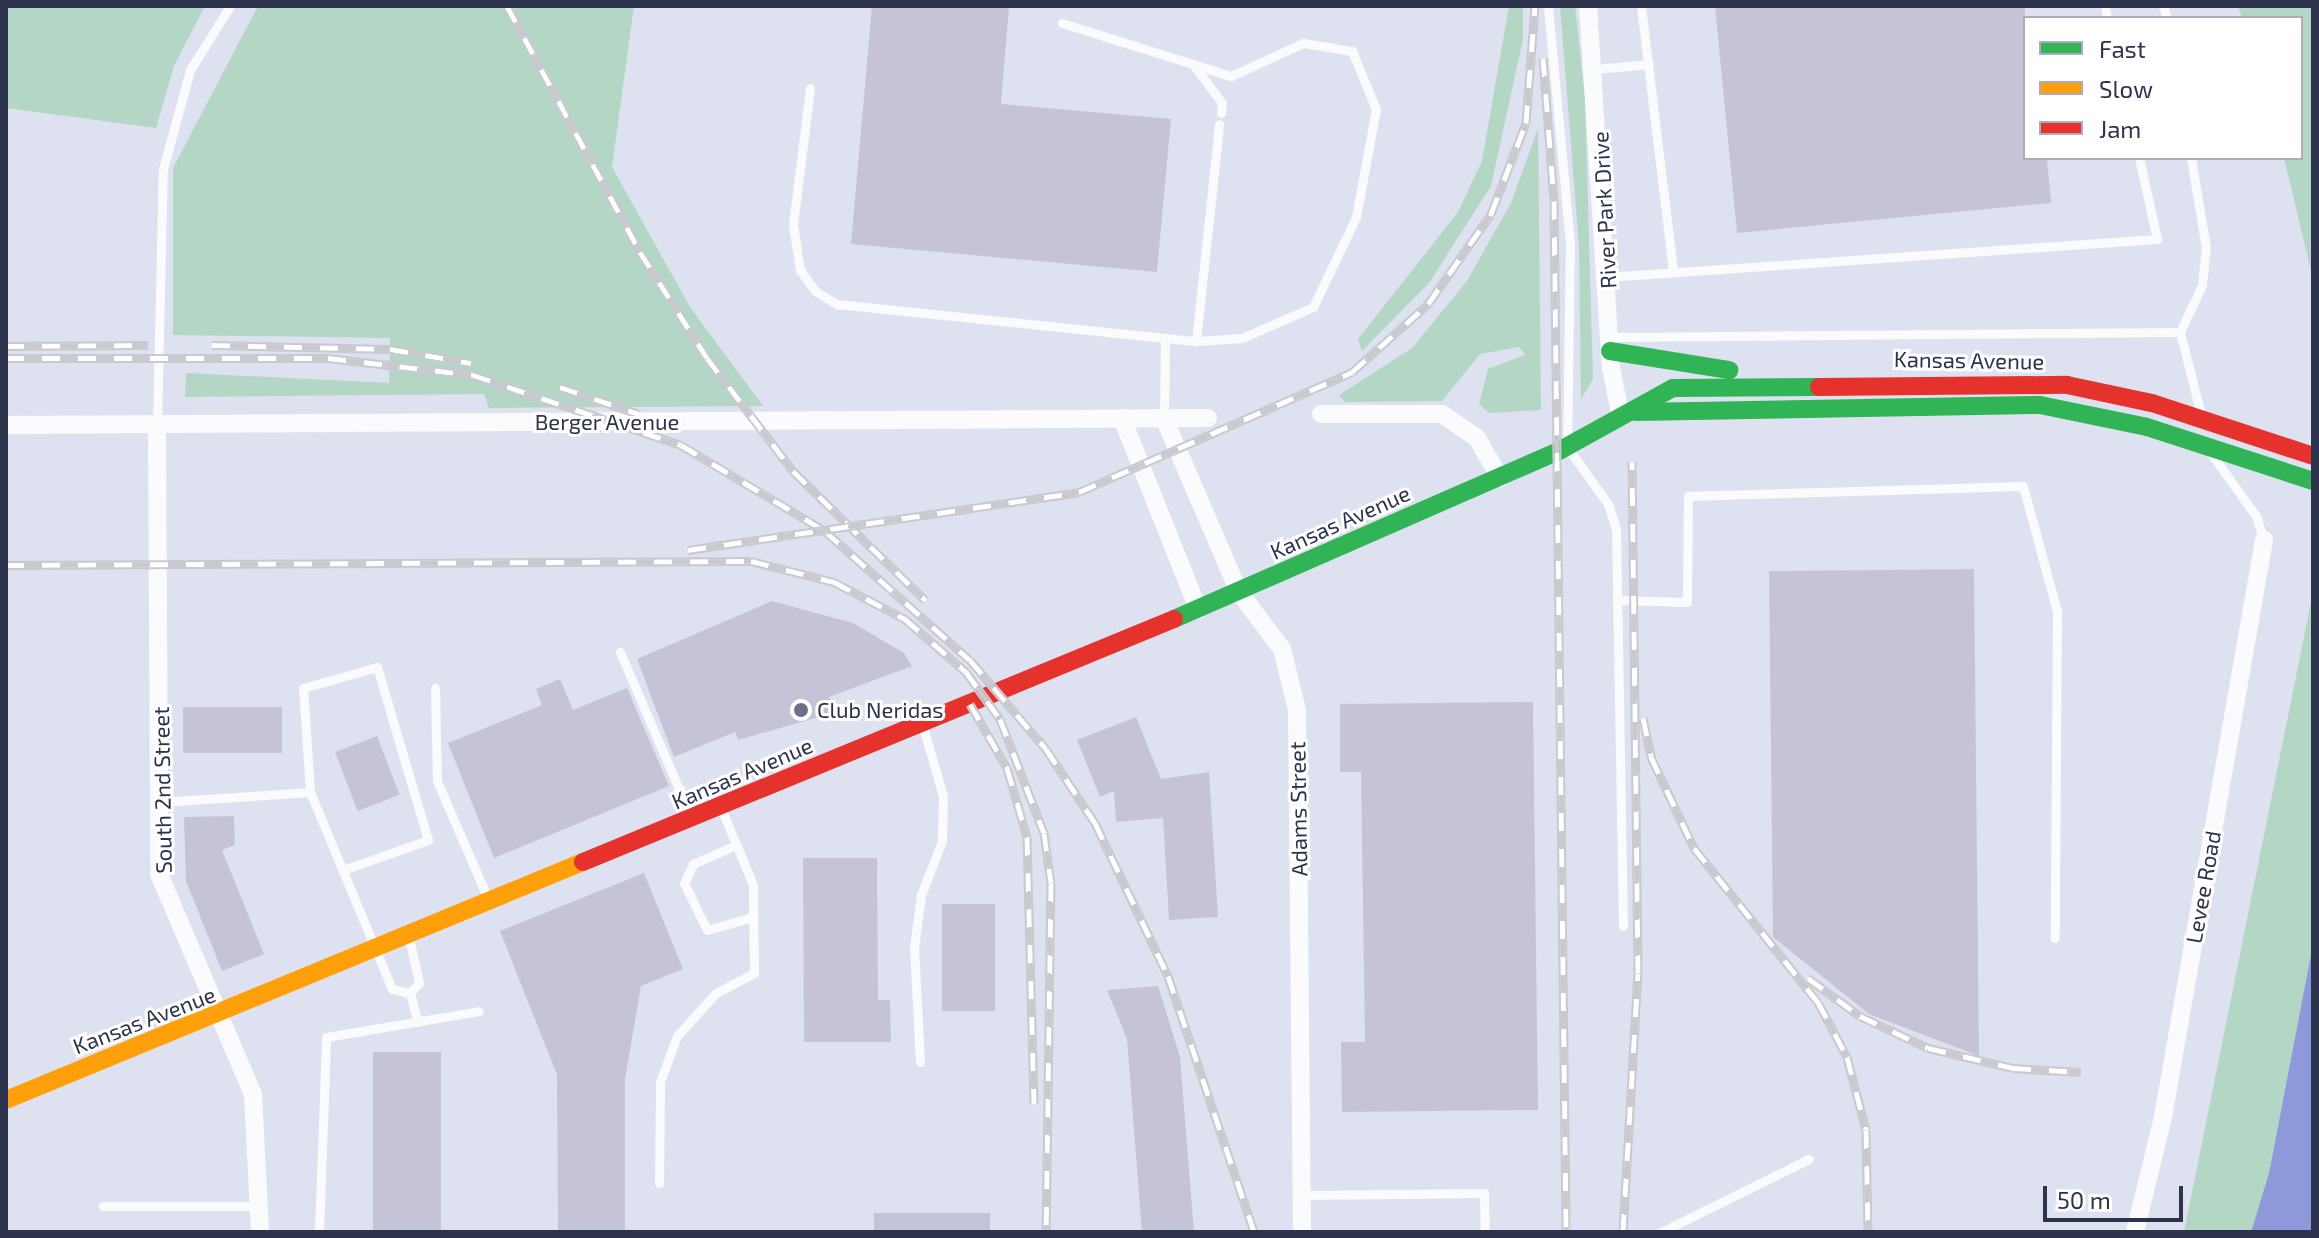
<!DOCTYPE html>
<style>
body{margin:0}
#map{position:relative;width:2319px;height:1238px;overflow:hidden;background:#dee2f0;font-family:"Exo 2",sans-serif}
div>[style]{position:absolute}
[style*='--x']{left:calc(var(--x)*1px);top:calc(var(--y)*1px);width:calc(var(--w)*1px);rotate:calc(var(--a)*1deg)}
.green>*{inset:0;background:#b3d6c5}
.water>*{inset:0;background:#8d99d8}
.building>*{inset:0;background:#c5c4d7;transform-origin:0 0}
.lane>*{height:9px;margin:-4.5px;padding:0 4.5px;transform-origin:4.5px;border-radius:4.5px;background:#fafbfd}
.street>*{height:18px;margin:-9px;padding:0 9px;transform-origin:9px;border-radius:9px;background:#fafbfd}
.fast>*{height:18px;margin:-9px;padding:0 9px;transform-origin:9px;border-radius:9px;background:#30b455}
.slow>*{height:18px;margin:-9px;padding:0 9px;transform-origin:9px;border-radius:9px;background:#ff9f0a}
.jam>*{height:18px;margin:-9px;padding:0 9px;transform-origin:9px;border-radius:9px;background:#e5322d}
.rail>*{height:9px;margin-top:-4.5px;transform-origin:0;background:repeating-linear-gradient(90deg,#fff 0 18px,#c9cad0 0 36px);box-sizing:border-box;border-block:2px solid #c9cad0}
.dots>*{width:22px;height:22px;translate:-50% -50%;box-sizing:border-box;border:4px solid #fff;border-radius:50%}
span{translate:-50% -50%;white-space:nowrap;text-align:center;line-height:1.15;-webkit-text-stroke:6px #fff;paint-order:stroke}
.street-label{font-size:22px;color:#2d334d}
.poi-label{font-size:22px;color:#2d334d}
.left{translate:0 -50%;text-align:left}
.frame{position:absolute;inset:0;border:8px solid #2d334d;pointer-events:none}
.legend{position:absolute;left:2023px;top:16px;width:280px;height:144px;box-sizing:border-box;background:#fff;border:2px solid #abadb8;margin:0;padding:10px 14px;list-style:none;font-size:24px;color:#2d334d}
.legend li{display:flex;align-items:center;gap:16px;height:40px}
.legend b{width:40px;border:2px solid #abadb8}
.scale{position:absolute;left:2043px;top:1186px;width:140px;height:36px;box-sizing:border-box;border:4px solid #2d334d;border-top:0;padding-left:10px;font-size:24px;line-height:28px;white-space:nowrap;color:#2d334d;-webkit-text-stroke:6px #fff;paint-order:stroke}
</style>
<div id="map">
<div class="green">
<div style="clip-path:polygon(6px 6px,205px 6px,174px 66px,156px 128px,6px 108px)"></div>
<div style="clip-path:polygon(258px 6px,634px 6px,612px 167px,690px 307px,763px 406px,489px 408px,484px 394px,185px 397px,186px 373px,389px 383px,390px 338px,173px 335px,173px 168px)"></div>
<div style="clip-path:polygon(1509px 6px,1523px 6px,1523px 39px,1491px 186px,1429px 283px,1362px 351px,1358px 339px,1458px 212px,1482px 161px)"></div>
<div style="clip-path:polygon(1560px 6px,1575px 6px,1585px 97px,1593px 379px,1581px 399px,1579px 247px)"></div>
<div style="clip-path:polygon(2238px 6px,2313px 6px,2313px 279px,2284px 158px,2301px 158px,2301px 18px,2242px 18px)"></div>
<div style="clip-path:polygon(1538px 128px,1541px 410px,1489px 413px,1479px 404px,1488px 369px,1525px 355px,1519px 347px,1480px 354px,1442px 401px,1345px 402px,1339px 395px,1412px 348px,1467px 281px,1511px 203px)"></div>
<div style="clip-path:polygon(2313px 592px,2313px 944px,2269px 1173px,2251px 1232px,2184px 1232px)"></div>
</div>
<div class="water">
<div style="clip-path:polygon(2313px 944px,2313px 1232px,2251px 1232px,2269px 1173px)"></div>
</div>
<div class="building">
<div style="clip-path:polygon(872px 6px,1009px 6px,1001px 104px,1171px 119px,1157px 272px,851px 244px)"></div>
<div style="clip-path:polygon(1715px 6px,2025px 6px,2025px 158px,2047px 158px,2051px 203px,1737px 233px)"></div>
<div style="clip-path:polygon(1974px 569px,1979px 1056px,1869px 1014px,1773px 937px,1769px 571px)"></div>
<div style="clip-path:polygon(772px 601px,853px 623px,904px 653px,912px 666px,829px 697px,836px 712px,738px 740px,735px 732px,674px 757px,637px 659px)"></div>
<div style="clip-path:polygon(560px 679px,573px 710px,627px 688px,669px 786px,494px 858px,448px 743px,542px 705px,536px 689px)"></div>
<div style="clip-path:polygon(1533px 702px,1538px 1110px,1342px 1112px,1341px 1042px,1365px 1042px,1361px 772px,1340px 772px,1340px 704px)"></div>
<div style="left:183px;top:707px;width:99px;height:46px"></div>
<div style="clip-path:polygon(1136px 717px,1161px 779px,1209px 772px,1218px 917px,1169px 920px,1163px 818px,1116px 822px,1114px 791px,1100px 797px,1077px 740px)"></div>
<div style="left:377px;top:736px;width:63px;height:45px;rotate:69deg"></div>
<div style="clip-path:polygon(234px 816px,235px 845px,222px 850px,264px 954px,222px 971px,186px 881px,184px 817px)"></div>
<div style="clip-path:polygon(803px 858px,877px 858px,878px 1000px,890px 1000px,891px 1042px,804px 1042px)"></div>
<div style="clip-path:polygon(644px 873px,683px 969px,641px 986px,625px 1079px,625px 1232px,558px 1232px,557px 1075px,500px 931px)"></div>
<div style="left:942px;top:904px;width:53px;height:107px"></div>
<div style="clip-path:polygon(1158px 986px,1180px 1057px,1194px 1232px,1142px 1232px,1127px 1039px,1107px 990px)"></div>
<div style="left:441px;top:1052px;width:180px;height:68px;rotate:90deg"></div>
<div style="left:990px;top:1213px;width:19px;height:116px;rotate:90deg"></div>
</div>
<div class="lane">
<div style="--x:1548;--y:6;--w:236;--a:84.7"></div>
<div style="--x:1570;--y:241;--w:206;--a:90.8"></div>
<div style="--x:1567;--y:447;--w:70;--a:54.3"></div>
<div style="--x:1608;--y:504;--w:25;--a:72"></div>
<div style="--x:1616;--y:528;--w:398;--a:89"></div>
<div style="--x:1641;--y:6;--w:266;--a:83.1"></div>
<div style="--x:2105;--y:6;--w:12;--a:81"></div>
<div style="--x:2163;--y:6;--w:13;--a:72"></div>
<div style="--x:1062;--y:23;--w:137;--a:17.4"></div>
<div style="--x:1193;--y:64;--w:49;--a:53.4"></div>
<div style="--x:1222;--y:103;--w:10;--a:96"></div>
<div style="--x:1193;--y:64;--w:40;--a:18"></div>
<div style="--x:1231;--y:76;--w:79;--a:-24.6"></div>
<div style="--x:1303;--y:43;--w:50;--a:9.3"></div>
<div style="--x:1352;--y:51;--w:63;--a:67.5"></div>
<div style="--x:1376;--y:109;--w:110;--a:100.5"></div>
<div style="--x:1356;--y:217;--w:100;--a:115.5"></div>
<div style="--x:1313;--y:307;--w:77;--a:156.4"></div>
<div style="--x:1242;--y:338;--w:46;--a:176.3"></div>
<div style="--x:1596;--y:69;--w:53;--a:-5.4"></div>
<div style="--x:810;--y:88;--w:138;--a:97.1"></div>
<div style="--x:793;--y:225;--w:46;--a:81.2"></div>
<div style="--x:800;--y:270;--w:26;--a:54"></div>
<div style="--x:815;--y:291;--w:26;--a:31"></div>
<div style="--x:837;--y:304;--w:330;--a:5.9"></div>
<div style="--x:1165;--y:338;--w:31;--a:6"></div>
<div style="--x:1196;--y:341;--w:218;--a:-83.9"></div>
<div style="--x:1607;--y:277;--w:551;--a:-3.95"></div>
<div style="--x:2157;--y:239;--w:83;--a:-102.5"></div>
<div style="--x:2180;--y:332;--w:86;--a:75.8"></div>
<div style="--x:2180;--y:332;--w:52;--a:-64.9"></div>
<div style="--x:2202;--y:285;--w:37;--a:-84"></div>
<div style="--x:2206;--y:248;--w:91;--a:-99.5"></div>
<div style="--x:1610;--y:337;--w:570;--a:-0.5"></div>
<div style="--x:1164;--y:418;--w:80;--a:-89.3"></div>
<div style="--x:157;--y:425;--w:256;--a:-88.7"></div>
<div style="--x:163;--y:169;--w:103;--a:-74.7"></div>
<div style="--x:190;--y:70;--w:75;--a:-58"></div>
<div style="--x:2210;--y:452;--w:79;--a:54.3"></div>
<div style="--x:2256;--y:516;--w:25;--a:72"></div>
<div style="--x:1617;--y:600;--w:70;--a:1.6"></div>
<div style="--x:1687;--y:602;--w:106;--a:-89.5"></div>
<div style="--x:1688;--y:496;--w:335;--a:-1.7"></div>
<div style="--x:2023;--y:486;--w:130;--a:74.8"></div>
<div style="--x:2057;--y:611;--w:327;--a:90.4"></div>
<div style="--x:620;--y:652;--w:180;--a:66.7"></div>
<div style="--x:435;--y:688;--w:93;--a:88.8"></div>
<div style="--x:437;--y:781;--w:131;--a:66.6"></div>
<div style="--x:160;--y:802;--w:150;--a:-3.8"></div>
<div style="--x:736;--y:845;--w:47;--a:156.2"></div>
<div style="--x:693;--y:864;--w:21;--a:115"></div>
<div style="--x:684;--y:883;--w:52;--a:63.9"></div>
<div style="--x:707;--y:930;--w:48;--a:-15.8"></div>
<div style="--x:346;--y:869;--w:87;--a:-19.5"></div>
<div style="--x:428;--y:840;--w:180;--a:-106.4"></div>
<div style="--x:377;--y:667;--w:77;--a:164.2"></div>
<div style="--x:303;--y:688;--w:104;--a:86.1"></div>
<div style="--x:310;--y:792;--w:213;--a:67.4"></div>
<div style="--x:392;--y:989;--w:18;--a:13"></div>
<div style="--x:410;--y:993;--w:13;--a:-48"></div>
<div style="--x:419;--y:983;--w:46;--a:-102.5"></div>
<div style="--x:410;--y:993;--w:30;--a:75"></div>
<div style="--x:920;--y:1062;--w:114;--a:-93"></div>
<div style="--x:914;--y:948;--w:53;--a:-82.5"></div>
<div style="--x:921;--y:895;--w:58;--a:-68.7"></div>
<div style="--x:942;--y:841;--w:45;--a:-88.7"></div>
<div style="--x:943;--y:796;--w:72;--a:-106.2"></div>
<div style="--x:659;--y:1183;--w:101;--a:-89.4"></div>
<div style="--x:660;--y:1082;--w:49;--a:-69.7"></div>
<div style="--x:677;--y:1036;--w:58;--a:-47.8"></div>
<div style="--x:716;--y:993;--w:43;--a:-27.8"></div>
<div style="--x:754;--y:973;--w:88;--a:-90.7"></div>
<div style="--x:753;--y:885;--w:83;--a:-112.6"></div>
<div style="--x:1302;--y:1195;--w:182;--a:-0.6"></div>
<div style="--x:1484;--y:1193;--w:39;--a:89"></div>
<div style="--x:103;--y:1206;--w:157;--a:0"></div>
<div style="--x:319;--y:1232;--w:195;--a:-87.9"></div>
<div style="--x:326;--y:1037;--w:155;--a:-9.6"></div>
<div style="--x:1661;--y:1232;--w:165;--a:-26.3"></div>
</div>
<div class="street">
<div style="--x:1588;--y:6;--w:363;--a:86.4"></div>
<div style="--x:1611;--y:368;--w:46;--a:78.7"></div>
<div style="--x:1321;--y:414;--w:121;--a:0"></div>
<div style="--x:1442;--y:414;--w:42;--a:34.4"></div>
<div style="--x:1477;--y:438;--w:46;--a:60.1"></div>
<div style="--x:1122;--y:418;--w:206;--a:68.3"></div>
<div style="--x:1164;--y:418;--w:189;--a:66.7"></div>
<div style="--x:1239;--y:592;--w:71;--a:53"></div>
<div style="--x:1282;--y:649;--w:63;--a:76.2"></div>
<div style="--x:1297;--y:710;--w:522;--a:89.45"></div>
<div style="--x:6;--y:425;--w:1202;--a:-0.33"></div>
<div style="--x:157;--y:425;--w:449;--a:89.7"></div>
<div style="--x:159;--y:874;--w:239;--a:66.9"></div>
<div style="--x:253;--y:1094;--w:138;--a:87.1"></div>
<div style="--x:2135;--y:1232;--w:118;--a:-76.3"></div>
<div style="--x:2163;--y:1117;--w:586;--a:-80.07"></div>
</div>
<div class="fast">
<div style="--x:1610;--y:351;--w:121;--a:9.1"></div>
<div style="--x:1636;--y:412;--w:404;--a:-1"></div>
<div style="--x:2040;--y:405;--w:109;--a:11.6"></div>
<div style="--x:2147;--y:427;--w:175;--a:18"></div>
<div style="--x:1174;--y:619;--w:418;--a:-23.6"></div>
<div style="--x:1557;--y:452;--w:132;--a:-28.9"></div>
<div style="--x:1673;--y:388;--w:146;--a:-0.4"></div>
</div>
<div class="slow">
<div style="--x:6;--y:1100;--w:624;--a:-22.42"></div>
</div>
<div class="jam">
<div style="--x:1819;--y:387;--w:248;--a:-0.5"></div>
<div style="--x:2067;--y:385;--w:87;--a:12"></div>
<div style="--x:2152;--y:403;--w:169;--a:18.2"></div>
<div style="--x:583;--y:862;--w:639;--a:-22.35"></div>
</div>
<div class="rail">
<div style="--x:507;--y:6;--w:280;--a:61.6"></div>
<div style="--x:640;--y:252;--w:125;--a:57.7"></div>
<div style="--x:707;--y:358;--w:142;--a:52.7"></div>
<div style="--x:793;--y:471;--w:185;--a:44.3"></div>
<div style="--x:1543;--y:58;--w:143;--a:85.6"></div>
<div style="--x:1554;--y:201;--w:1031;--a:89.33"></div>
<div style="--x:212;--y:345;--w:178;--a:1.3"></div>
<div style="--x:390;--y:349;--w:82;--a:9.8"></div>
<div style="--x:6;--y:346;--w:142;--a:-0.4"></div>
<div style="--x:6;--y:358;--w:322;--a:0"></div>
<div style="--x:328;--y:358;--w:146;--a:6.7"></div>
<div style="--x:473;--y:375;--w:219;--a:18.6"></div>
<div style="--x:681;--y:445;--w:168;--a:30.8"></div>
<div style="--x:825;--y:531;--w:194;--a:41.7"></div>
<div style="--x:970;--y:660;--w:117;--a:49.5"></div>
<div style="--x:1046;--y:749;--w:89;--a:56.5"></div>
<div style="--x:1095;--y:823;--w:170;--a:64.5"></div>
<div style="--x:1168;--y:976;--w:270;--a:71.4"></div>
<div style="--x:560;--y:387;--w:83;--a:18.9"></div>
<div style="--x:688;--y:550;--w:395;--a:-8.4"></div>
<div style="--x:1079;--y:492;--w:298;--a:-23.7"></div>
<div style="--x:1352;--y:372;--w:102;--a:-41.8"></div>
<div style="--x:1428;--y:304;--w:110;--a:-55"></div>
<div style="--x:1491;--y:214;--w:97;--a:-69"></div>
<div style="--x:1526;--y:123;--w:117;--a:-85.6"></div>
<div style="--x:6;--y:565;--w:745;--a:-0.31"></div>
<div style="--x:751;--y:561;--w:86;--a:14.2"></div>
<div style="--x:834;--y:582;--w:80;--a:27.5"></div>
<div style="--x:905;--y:619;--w:81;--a:41"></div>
<div style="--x:966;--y:672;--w:58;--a:54.1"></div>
<div style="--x:1000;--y:719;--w:122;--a:68.9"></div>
<div style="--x:1044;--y:833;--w:50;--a:82"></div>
<div style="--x:1051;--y:883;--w:349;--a:90.8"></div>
<div style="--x:970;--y:704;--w:74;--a:60"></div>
<div style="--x:1007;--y:768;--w:72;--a:73.8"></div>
<div style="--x:1027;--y:837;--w:267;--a:88.5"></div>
<div style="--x:1643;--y:718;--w:40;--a:78"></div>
<div style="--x:1651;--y:757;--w:101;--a:64.7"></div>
<div style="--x:1694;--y:848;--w:198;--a:51.2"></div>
<div style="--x:1818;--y:1002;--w:62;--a:62.2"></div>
<div style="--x:1847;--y:1057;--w:75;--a:75.4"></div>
<div style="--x:1866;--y:1130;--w:102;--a:88.9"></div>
<div style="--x:1808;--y:978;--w:64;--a:36.2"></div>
<div style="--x:1860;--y:1016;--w:75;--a:25.2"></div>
<div style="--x:1928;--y:1048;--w:87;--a:13.2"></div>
<div style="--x:2013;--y:1068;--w:68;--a:3.4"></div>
<div style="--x:1623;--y:1232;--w:259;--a:-86.7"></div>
<div style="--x:1638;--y:973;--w:511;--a:-90.67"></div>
</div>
<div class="dots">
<div style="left:801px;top:710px;background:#6b7086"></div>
</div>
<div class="street-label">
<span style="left:1604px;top:210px;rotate:-93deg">River Park Drive</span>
<span style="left:1969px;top:360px;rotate:1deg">Kansas Avenue</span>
<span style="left:607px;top:422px">Berger Avenue</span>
<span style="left:1340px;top:522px;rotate:-24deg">Kansas Avenue</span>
<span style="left:742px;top:773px;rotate:-23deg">Kansas Avenue</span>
<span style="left:162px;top:790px;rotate:-91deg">South 2nd Street</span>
<span style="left:1298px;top:809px;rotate:-91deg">Adams Street</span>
<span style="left:2203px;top:887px;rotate:-80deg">Levee Road</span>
<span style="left:144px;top:1020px;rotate:-21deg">Kansas Avenue</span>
</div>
<div class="poi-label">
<span class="left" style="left:817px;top:710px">Club Neridas</span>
</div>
<div class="frame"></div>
<ul class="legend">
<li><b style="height:10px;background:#30b455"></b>Fast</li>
<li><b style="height:10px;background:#ff9f0a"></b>Slow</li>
<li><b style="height:10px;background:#e5322d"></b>Jam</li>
</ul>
<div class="scale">50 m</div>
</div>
